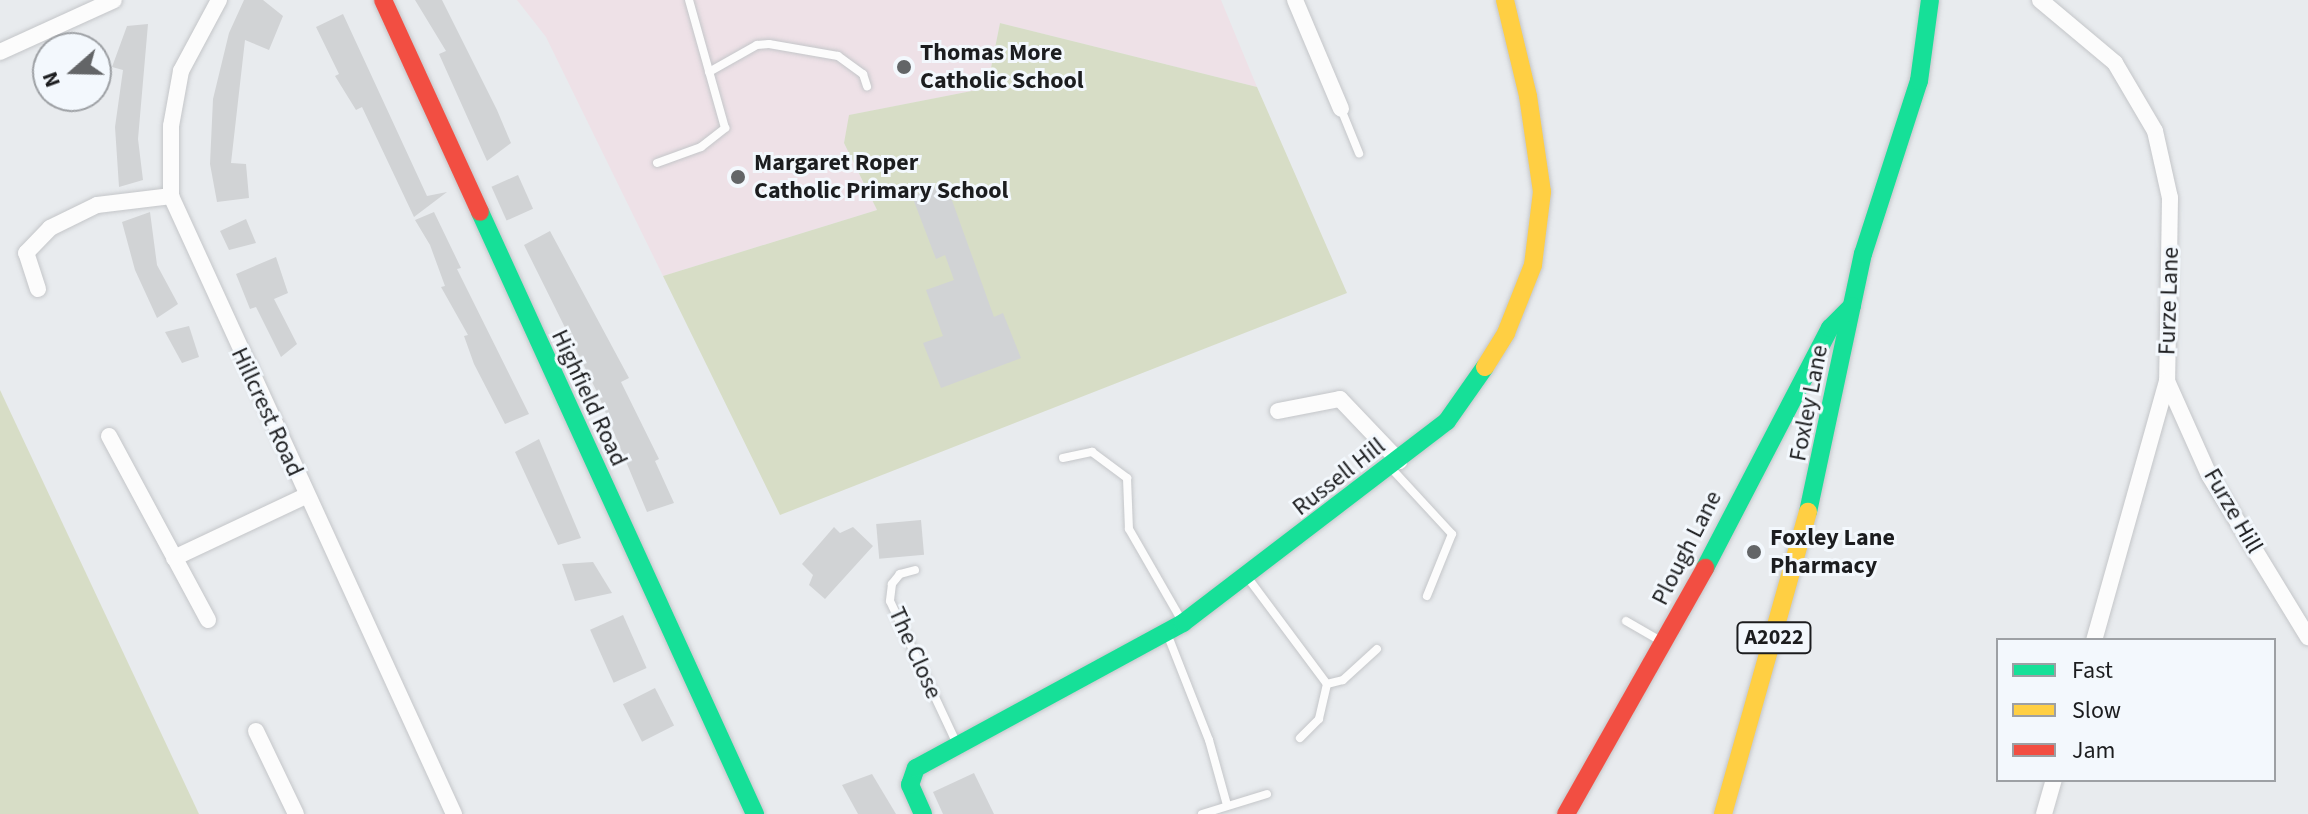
<!DOCTYPE html>
<style>
body{margin:0}
#map{position:relative;width:2308px;height:814px;overflow:hidden;background:#e8ebee;font-family:"Source Sans 3",sans-serif}
div>[style]{position:absolute}
[style*='--x']{left:calc(var(--x)*1px);top:calc(var(--y)*1px);width:calc(var(--w)*1px);rotate:calc(var(--a)*1deg)}
.education>*{inset:0;background:#eee1e7}
.green>*{inset:0;background:#d7ddc6}
.building>*{inset:0;background:#d1d3d5;transform-origin:0 0}
.roads{filter:drop-shadow(0 0 2px #c4c6c9) drop-shadow(0 0 2px #c4c6c9)}
.lane>*{height:8px;margin:-4px;padding:0 4px;transform-origin:4px;border-radius:4px;background:#fcfcfc}
.street>*{height:16px;margin:-8px;padding:0 8px;transform-origin:8px;border-radius:8px;background:#fcfcfc}
.fast>*{height:18px;margin:-9px;padding:0 9px;transform-origin:9px;border-radius:9px;background:#16e098}
.slow>*{height:18px;margin:-9px;padding:0 9px;transform-origin:9px;border-radius:9px;background:#ffcf43}
.jam>*{height:18px;margin:-9px;padding:0 9px;transform-origin:9px;border-radius:9px;background:#f24e42}
.dots>*{width:22px;height:22px;translate:-50% -50%;box-sizing:border-box;border:4px solid #f3f8fd;border-radius:50%}
span{translate:-50% -50%;white-space:nowrap;text-align:center;line-height:1.15;-webkit-text-stroke:6px #f3f8fd;paint-order:stroke}
.shield-label span{padding:2px 6px;background:#f3f8fd;border:2px solid;border-radius:6px;-webkit-text-stroke-width:0}
.shield-label{font-size:22px;color:#1c1d1f;font-weight:700}
.poi-label{font-size:24px;color:#1c1d1f;font-weight:700}
.left{translate:0 -50%;text-align:left}
.street-label{font-size:24px;color:#1c1d1f}
.legend{position:absolute;left:1996px;top:638px;width:280px;height:144px;box-sizing:border-box;background:#f3f8fd;border:2px solid #9da0a4;margin:0;padding:10px 14px;list-style:none;font-size:24px;color:#1c1d1f}
.legend li{display:flex;align-items:center;gap:16px;height:40px}
.legend b{width:40px;border:2px solid #9da0a4}
.north{position:absolute;left:32px;top:32px;width:80px;height:80px;box-sizing:border-box;background:#f3f8fd;border:2px solid #9da0a4;border-radius:50%;rotate:250deg;font-size:22px;font-weight:700;line-height:32px;text-align:center;color:#1c1d1f}
.north::after{content:'';display:block;margin:auto;width:28px;height:36px;background:#636567;clip-path:polygon(50% 0,100% 100%,50% 72%,0 100%)}
</style>
<div id="map">
<div class="education">
<div style="clip-path:polygon(517px 0,1221px 0,1257px 87px,1000px 23px,987px 88px,850px 115px,844px 143px,877px 210px,663px 276px,546px 37px)"></div>
</div>
<div class="green">
<div style="clip-path:polygon(1000px 23px,1257px 87px,1347px 293px,780px 515px,663px 276px,877px 210px,844px 143px,849px 115px,987px 88px)"></div>
<div style="clip-path:polygon(0 390px,199px 814px,0 814px)"></div>
</div>
<div class="building">
<div style="clip-path:polygon(244px 0,263px 0,283px 16px,269px 50px,245px 40px,231px 163px,246px 164px,249px 198px,217px 202px,210px 164px,213px 99px,229px 33px)"></div>
<div style="clip-path:polygon(415px 0,442px 0,497px 110px,511px 143px,487px 161px,439px 54px,446px 51px)"></div>
<div style="clip-path:polygon(343px 14px,427px 196px,447px 192px,414px 217px,362px 107px,356px 110px,335px 76px,339px 74px,316px 27px)"></div>
<div style="clip-path:polygon(148px 24px,138px 139px,143px 180px,119px 187px,115px 127px,123px 70px,112px 67px,127px 26px)"></div>
<div style="left:518px;top:175px;width:37px;height:29px;rotate:66deg"></div>
<div style="clip-path:polygon(940px 186px,944px 194px,949px 192px,994px 317px,1003px 313px,1021px 358px,941px 388px,923px 343px,943px 336px,926px 290px,954px 280px,945px 255px,936px 259px,912px 196px)"></div>
<div style="clip-path:polygon(150px 212px,157px 265px,178px 304px,157px 318px,135px 270px,122px 222px)"></div>
<div style="clip-path:polygon(434px 212px,461px 268px,457px 269px,529px 414px,505px 424px,474px 364px,464px 336px,468px 335px,441px 287px,445px 286px,430px 245px,415px 220px)"></div>
<div style="clip-path:polygon(246px 219px,256px 243px,229px 250px,220px 231px)"></div>
<div style="clip-path:polygon(550px 231px,629px 378px,621px 382px,659px 459px,655px 461px,674px 503px,647px 512px,597px 392px,524px 245px)"></div>
<div style="clip-path:polygon(276px 257px,288px 293px,274px 299px,297px 344px,281px 357px,256px 307px,250px 309px,236px 274px)"></div>
<div style="clip-path:polygon(189px 326px,199px 357px,182px 363px,165px 332px)"></div>
<div style="clip-path:polygon(539px 439px,581px 538px,558px 545px,515px 452px)"></div>
<div style="left:921px;top:520px;width:35px;height:45px;rotate:85deg"></div>
<div style="clip-path:polygon(834px 527px,840px 533px,853px 527px,873px 546px,825px 599px,809px 585px,813px 575px,802px 564px)"></div>
<div style="clip-path:polygon(593px 562px,612px 593px,575px 601px,562px 564px)"></div>
<div style="left:623px;top:615px;width:58px;height:36px;rotate:66deg"></div>
<div style="left:655px;top:688px;width:42px;height:36px;rotate:63deg"></div>
<div style="clip-path:polygon(974px 773px,994px 814px,943px 814px,933px 792px)"></div>
<div style="clip-path:polygon(872px 774px,896px 814px,858px 814px,842px 785px)"></div>
</div>
<div class="roads">
<div class="lane">
<div style="--x:709;--y:72;--w:55;--a:-29.4"></div>
<div style="--x:757;--y:45;--w:12;--a:-5"></div>
<div style="--x:769;--y:44;--w:70;--a:9.9"></div>
<div style="--x:838;--y:56;--w:31;--a:36"></div>
<div style="--x:863;--y:74;--w:13;--a:72"></div>
<div style="--x:1341;--y:109;--w:48;--a:67.8"></div>
<div style="--x:657;--y:163;--w:47;--a:-20"></div>
<div style="--x:701;--y:147;--w:31;--a:-38"></div>
<div style="--x:725;--y:128;--w:133;--a:-105.7"></div>
<div style="--x:1063;--y:458;--w:30;--a:-12"></div>
<div style="--x:1092;--y:452;--w:44;--a:36.6"></div>
<div style="--x:1127;--y:478;--w:51;--a:87.8"></div>
<div style="--x:1129;--y:529;--w:106;--a:60.1"></div>
<div style="--x:1391;--y:468;--w:90;--a:47.3"></div>
<div style="--x:1452;--y:534;--w:67;--a:112"></div>
<div style="--x:915;--y:570;--w:16;--a:165"></div>
<div style="--x:900;--y:574;--w:13;--a:129"></div>
<div style="--x:892;--y:584;--w:17;--a:97"></div>
<div style="--x:890;--y:601;--w:158;--a:64.9"></div>
<div style="--x:1248;--y:578;--w:132;--a:53.3"></div>
<div style="--x:1327;--y:684;--w:36;--a:103"></div>
<div style="--x:1319;--y:719;--w:27;--a:135"></div>
<div style="--x:1626;--y:621;--w:39;--a:30"></div>
<div style="--x:1168;--y:636;--w:112;--a:68.5"></div>
<div style="--x:1209;--y:740;--w:67;--a:74.5"></div>
<div style="--x:1327;--y:684;--w:16;--a:-14"></div>
<div style="--x:1343;--y:680;--w:46;--a:-42.4"></div>
<div style="--x:1202;--y:814;--w:68;--a:-17.1"></div>
</div>
<div class="street">
<div style="--x:219;--y:0;--w:81;--a:118.2"></div>
<div style="--x:181;--y:71;--w:56;--a:100.3"></div>
<div style="--x:171;--y:126;--w:70;--a:90"></div>
<div style="--x:171;--y:196;--w:680;--a:65.4"></div>
<div style="--x:1295;--y:0;--w:118;--a:67.1"></div>
<div style="--x:2040;--y:0;--w:98;--a:40"></div>
<div style="--x:2115;--y:63;--w:79;--a:59.5"></div>
<div style="--x:2155;--y:131;--w:69;--a:77.4"></div>
<div style="--x:2170;--y:198;--w:183;--a:90.9"></div>
<div style="--x:2167;--y:381;--w:269;--a:105.7"></div>
<div style="--x:0;--y:52;--w:125;--a:-24.5"></div>
<div style="--x:38;--y:289;--w:38;--a:-108"></div>
<div style="--x:26;--y:253;--w:35;--a:-46"></div>
<div style="--x:50;--y:228;--w:52;--a:-26.1"></div>
<div style="--x:97;--y:205;--w:75;--a:-6.9"></div>
<div style="--x:2167;--y:381;--w:103;--a:65.9"></div>
<div style="--x:2209;--y:475;--w:190;--a:58.6"></div>
<div style="--x:1278;--y:411;--w:63;--a:-11"></div>
<div style="--x:1340;--y:399;--w:86;--a:46.4"></div>
<div style="--x:109;--y:436;--w:209;--a:61.7"></div>
<div style="--x:174;--y:558;--w:146;--a:-25.2"></div>
<div style="--x:256;--y:731;--w:92;--a:64.3"></div>
<div style="--x:2044;--y:814;--w:35;--a:-74"></div>
</div>
<div class="fast">
<div style="--x:480;--y:212;--w:662;--a:65.45"></div>
<div style="--x:1808;--y:512;--w:264;--a:-78"></div>
<div style="--x:1863;--y:254;--w:182;--a:-72.1"></div>
<div style="--x:1919;--y:81;--w:82;--a:-82.3"></div>
<div style="--x:1705;--y:568;--w:271;--a:-62.5"></div>
<div style="--x:1830;--y:328;--w:31;--a:-45"></div>
<div style="--x:923;--y:814;--w:32;--a:-114"></div>
<div style="--x:910;--y:785;--w:18;--a:-71"></div>
<div style="--x:916;--y:768;--w:304;--a:-28.5"></div>
<div style="--x:1183;--y:623;--w:332;--a:-37.4"></div>
<div style="--x:1447;--y:421;--w:66;--a:-54.9"></div>
</div>
<div class="slow">
<div style="--x:1485;--y:367;--w:40;--a:-58"></div>
<div style="--x:1506;--y:333;--w:73;--a:-68.3"></div>
<div style="--x:1533;--y:265;--w:74;--a:-83"></div>
<div style="--x:1542;--y:192;--w:97;--a:-98.3"></div>
<div style="--x:1528;--y:96;--w:99;--a:-103.5"></div>
<div style="--x:1723;--y:814;--w:314;--a:-74.3"></div>
</div>
<div class="jam">
<div style="--x:383;--y:0;--w:233;--a:65.4"></div>
<div style="--x:1566;--y:814;--w:283;--a:-60.5"></div>
</div>
</div>
<div class="dots">
<div style="left:904px;top:67px;background:#636567"></div>
<div style="left:738px;top:177px;background:#636567"></div>
<div style="left:1754px;top:552px;background:#636567"></div>
</div>
<div class="shield-label">
<span style="left:1774px;top:638px">A2022</span>
</div>
<div class="poi-label">
<span class="left" style="left:920px;top:67px">Thomas More<br>Catholic School</span>
<span class="left" style="left:754px;top:177px">Margaret Roper<br>Catholic Primary School</span>
<span class="left" style="left:1770px;top:552px">Foxley Lane<br>Pharmacy</span>
</div>
<div class="street-label">
<span style="left:2169px;top:301px;rotate:-88deg">Furze Lane</span>
<span style="left:589px;top:398px;rotate:65deg">Highfield Road</span>
<span style="left:1809px;top:403px;rotate:-79deg">Foxley Lane</span>
<span style="left:267px;top:412px;rotate:65deg">Hillcrest Road</span>
<span style="left:1339px;top:477px;rotate:-38deg">Russell Hill</span>
<span style="left:2233px;top:511px;rotate:60deg">Furze Hill</span>
<span style="left:1687px;top:548px;rotate:-63deg">Plough Lane</span>
<span style="left:915px;top:653px;rotate:66deg">The Close</span>
</div>
<ul class="legend">
<li><b style="height:10px;background:#16e098"></b>Fast</li>
<li><b style="height:10px;background:#ffcf43"></b>Slow</li>
<li><b style="height:10px;background:#f24e42"></b>Jam</li>
</ul>
<div class="north">N</div>
</div>
